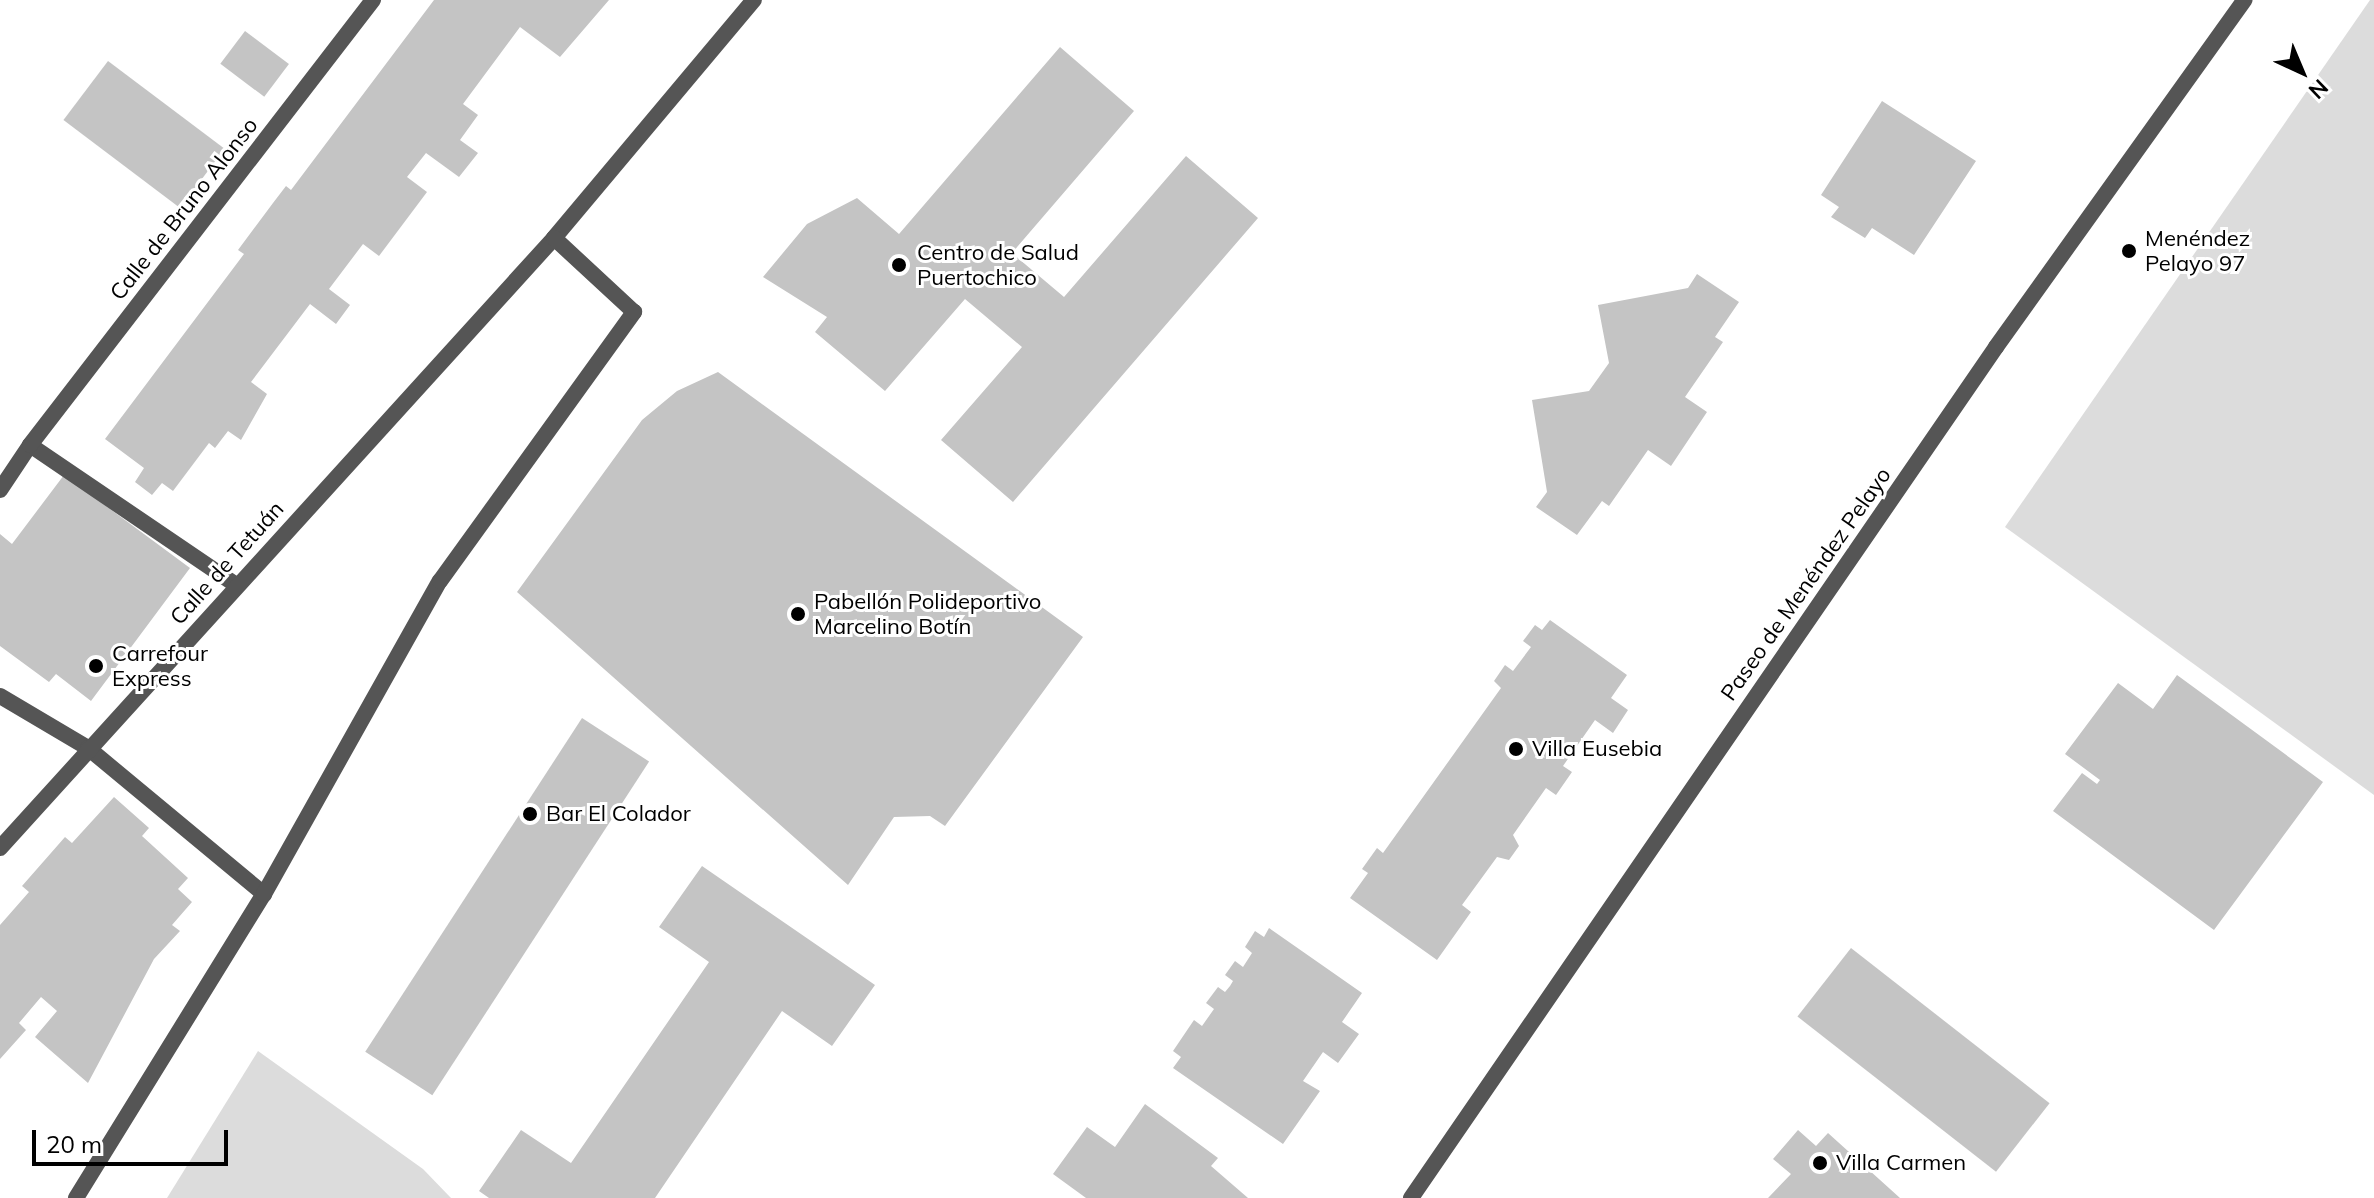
<!DOCTYPE html>
<meta charset="utf-8">
<style>
body{margin:0}
#map{position:relative;width:2374px;height:1198px;overflow:hidden;background:#fff;font-family:Mulish,sans-serif}
div>[style]{position:absolute}
[style*='--x']{left:calc(var(--x)*1px);top:calc(var(--y)*1px);width:calc(var(--w)*1px);rotate:calc(var(--a)*1deg)}
.green>*{inset:0;background:#dcdcdc}
.building>*{inset:0;background:#c4c4c4;transform-origin:0 0}
.pedestrian>*{height:16px;margin:-8px;padding:0 8px;transform-origin:8px;border-radius:8px;background:#555}
.minor>*{height:16px;margin:-8px;padding:0 8px;transform-origin:8px;border-radius:8px;background:#555}
.dots>*{width:22px;height:22px;translate:-50% -50%;box-sizing:border-box;border:4px solid #fff;border-radius:50%}
span{translate:-50% -50%;white-space:nowrap;text-align:center;line-height:1.15;-webkit-text-stroke:6px #fff;paint-order:stroke}
.street-label{font-size:22px;color:#000}
.poi-label{font-size:22px;color:#000}
.left{translate:0 -50%;text-align:left}
.north{position:absolute;left:2262px;top:32px;width:80px;height:80px;-webkit-text-stroke:6px #fff;paint-order:stroke;rotate:136deg;font-size:22px;font-weight:700;line-height:32px;text-align:center;color:#000}
.north::after{content:'';display:block;margin:auto;width:28px;height:36px;background:#000;clip-path:polygon(50% 0,100% 100%,50% 72%,0 100%)}
.scale{position:absolute;left:32px;top:1130px;width:196px;height:36px;box-sizing:border-box;border:4px solid #000;border-top:0;padding-left:10px;font-size:24px;line-height:28px;white-space:nowrap;color:#000;-webkit-text-stroke:6px #fff;paint-order:stroke}
</style>
<div id="map">
<div class="green">
<div style="clip-path:polygon(2370px 0,2374px 0,2374px 795px,2005px 527px)"></div>
<div style="clip-path:polygon(258px 1051px,423px 1169px,451px 1198px,167px 1198px)"></div>
</div>
<div class="building">
<div style="clip-path:polygon(434px 0,609px 0,560px 57px,520px 27px,463px 104px,478px 115px,460px 140px,478px 153px,459px 177px,426px 153px,407px 177px,427px 192px,379px 256px,363px 244px,329px 289px,350px 305px,336px 324px,310px 304px,251px 382px,267px 394px,241px 440px,228px 431px,215px 448px,209px 443px,173px 491px,162px 483px,152px 495px,135px 482px,144px 468px,105px 439px,244px 254px,238px 250px,273px 203px,286px 186px,291px 190px)"></div>
<div style="left:245px;top:31px;width:55px;height:41px;rotate:37deg"></div>
<div style="clip-path:polygon(1060px 47px,1134px 111px,1012px 253px,1064px 297px,1186px 156px,1258px 218px,1013px 502px,941px 440px,1022px 347px,965px 299px,885px 391px,815px 332px,827px 317px,763px 277px,807px 224px,857px 198px,899px 234px)"></div>
<div style="left:108px;top:61px;width:146px;height:74px;rotate:37deg"></div>
<div style="clip-path:polygon(1882px 101px,1976px 161px,1914px 255px,1872px 228px,1865px 238px,1831px 217px,1839px 207px,1821px 195px)"></div>
<div style="clip-path:polygon(1697px 274px,1739px 302px,1715px 337px,1723px 342px,1685px 397px,1707px 412px,1671px 466px,1648px 450px,1609px 506px,1602px 501px,1577px 535px,1536px 507px,1547px 492px,1532px 400px,1589px 391px,1609px 363px,1598px 305px,1688px 288px)"></div>
<div style="clip-path:polygon(718px 372px,1083px 637px,945px 826px,930px 816px,894px 817px,848px 885px,517px 592px,642px 420px,677px 391px)"></div>
<div style="clip-path:polygon(64px 475px,190px 568px,91px 701px,56px 674px,49px 682px,0 646px,0 534px,12px 544px)"></div>
<div style="clip-path:polygon(1550px 620px,1627px 675px,1611px 698px,1628px 710px,1613px 733px,1595px 720px,1563px 766px,1572px 772px,1556px 795px,1546px 788px,1513px 835px,1519px 846px,1509px 860px,1497px 857px,1462px 905px,1471px 912px,1437px 960px,1350px 898px,1368px 873px,1362px 869px,1377px 848px,1383px 853px,1501px 688px,1494px 681px,1505px 665px,1513px 671px,1531px 647px,1523px 641px,1535px 625px,1542px 630px)"></div>
<div style="clip-path:polygon(2177px 675px,2323px 782px,2214px 930px,2053px 811px,2082px 773px,2097px 784px,2100px 780px,2065px 754px,2118px 683px,2153px 709px)"></div>
<div style="left:582px;top:718px;width:80px;height:398px;rotate:33deg"></div>
<div style="clip-path:polygon(114px 797px,149px 828px,142px 836px,188px 878px,178px 889px,192px 902px,172px 925px,180px 931px,154px 959px,88px 1083px,35px 1037px,57px 1011px,41px 997px,19px 1023px,26px 1030px,0 1059px,0 925px,29px 892px,22px 886px,65px 837px,72px 843px)"></div>
<div style="clip-path:polygon(702px 866px,875px 985px,832px 1046px,782px 1011px,655px 1198px,489px 1198px,479px 1191px,521px 1130px,571px 1163px,709px 962px,659px 927px)"></div>
<div style="clip-path:polygon(1269px 928px,1362px 993px,1342px 1022px,1359px 1034px,1338px 1063px,1323px 1052px,1303px 1081px,1320px 1091px,1283px 1144px,1173px 1068px,1181px 1057px,1173px 1051px,1194px 1020px,1202px 1026px,1214px 1009px,1206px 1003px,1218px 987px,1225px 992px,1230px 986px,1233px 981px,1225px 975px,1235px 961px,1243px 967px,1252px 953px,1245px 947px,1255px 931px,1264px 937px)"></div>
<div style="left:1851px;top:948px;width:252px;height:87px;rotate:38deg"></div>
<div style="clip-path:polygon(1145px 1104px,1218px 1158px,1211px 1166px,1248px 1198px,1086px 1198px,1053px 1174px,1087px 1127px,1115px 1147px)"></div>
<div style="clip-path:polygon(1798px 1130px,1816px 1146px,1828px 1133px,1900px 1198px,1768px 1198px,1791px 1174px,1773px 1159px)"></div>
</div>
<div class="pedestrian">
<div style="--x:0;--y:490;--w:54;--a:-56.3"></div>
<div style="--x:30;--y:445;--w:249;--a:34.2"></div>
</div>
<div class="minor">
<div style="--x:30;--y:445;--w:562;--a:-52.38"></div>
<div style="--x:0;--y:696;--w:102;--a:30.6"></div>
<div style="--x:88;--y:748;--w:229;--a:39.7"></div>
<div style="--x:0;--y:848;--w:824;--a:-47.75"></div>
<div style="--x:554;--y:238;--w:311;--a:-50"></div>
<div style="--x:76;--y:1198;--w:357;--a:-58.3"></div>
<div style="--x:264;--y:894;--w:359;--a:-60.7"></div>
<div style="--x:440;--y:581;--w:332;--a:-54.2"></div>
<div style="--x:634;--y:312;--w:109;--a:-137.2"></div>
<div style="--x:1411;--y:1198;--w:1033;--a:-55.49"></div>
<div style="--x:1996;--y:347;--w:427;--a:-54.4"></div>
</div>
<div class="dots">
<div style="left:2129px;top:251px;background:#000"></div>
<div style="left:899px;top:265px;background:#000"></div>
<div style="left:798px;top:614px;background:#000"></div>
<div style="left:96px;top:666px;background:#000"></div>
<div style="left:1516px;top:749px;background:#000"></div>
<div style="left:530px;top:814px;background:#000"></div>
<div style="left:1820px;top:1163px;background:#000"></div>
</div>
<div class="street-label">
<span style="left:184px;top:209px;rotate:-52deg">Calle de Bruno Alonso</span>
<span style="left:227px;top:563px;rotate:-48deg">Calle de Tetuán</span>
<span style="left:1806px;top:584px;rotate:-55deg">Paseo de Menéndez Pelayo</span>
</div>
<div class="poi-label">
<span class="left" style="left:2145px;top:251px">Menéndez<br>Pelayo 97</span>
<span class="left" style="left:917px;top:265px">Centro de Salud<br>Puertochico</span>
<span class="left" style="left:814px;top:614px">Pabellón Polideportivo<br>Marcelino Botín</span>
<span class="left" style="left:112px;top:666px">Carrefour<br>Express</span>
<span class="left" style="left:1532px;top:749px">Villa Eusebia</span>
<span class="left" style="left:546px;top:814px">Bar El Colador</span>
<span class="left" style="left:1836px;top:1163px">Villa Carmen</span>
</div>
<div class="north">N</div>
<div class="scale">20 m</div>
</div>
